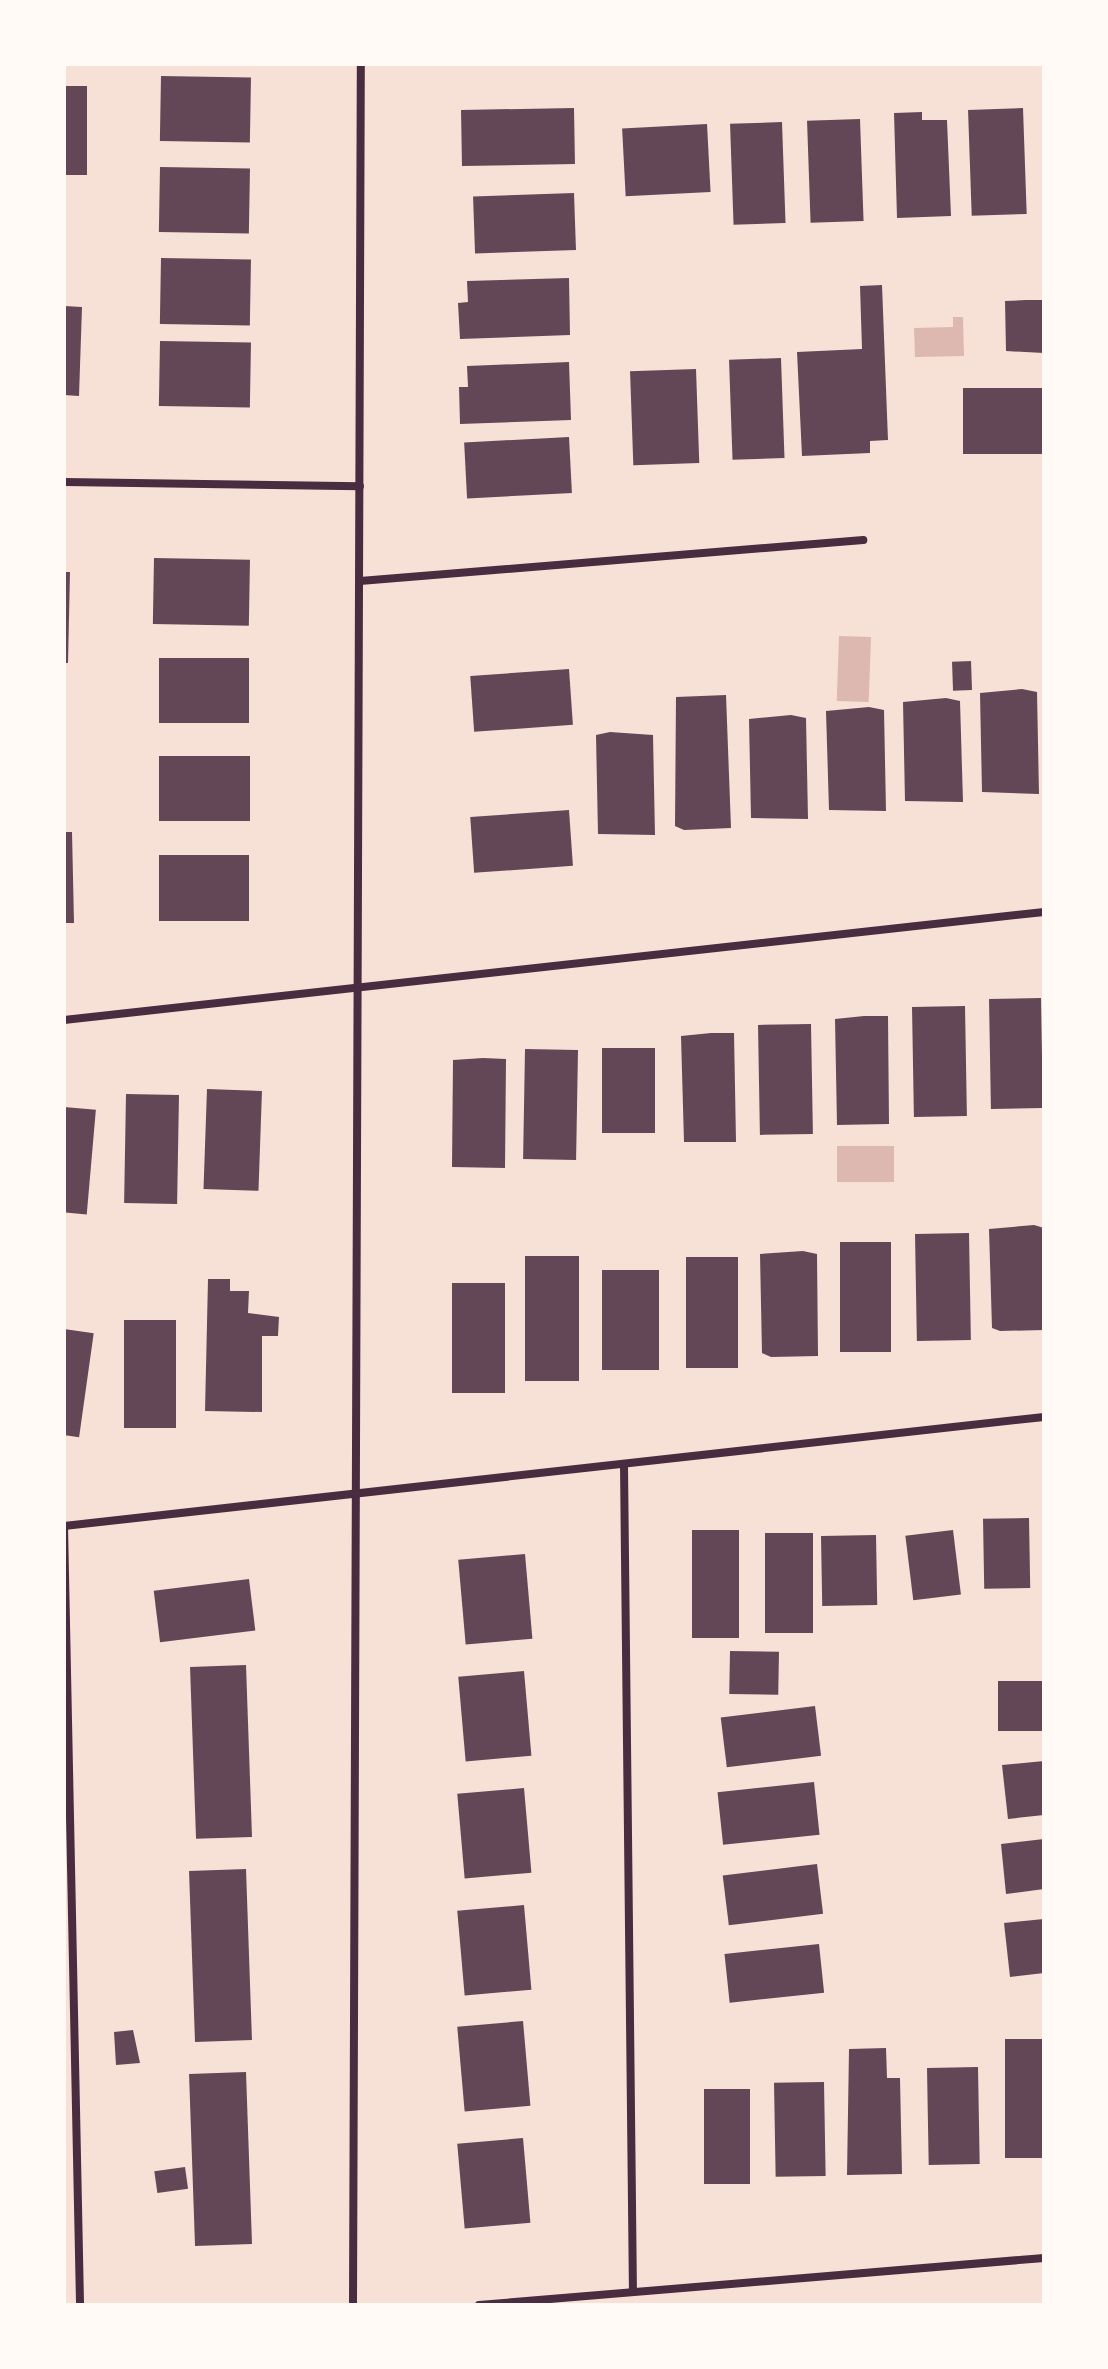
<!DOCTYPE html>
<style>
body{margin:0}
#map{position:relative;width:1108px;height:2369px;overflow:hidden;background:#f7e1d7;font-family:Helvetica,sans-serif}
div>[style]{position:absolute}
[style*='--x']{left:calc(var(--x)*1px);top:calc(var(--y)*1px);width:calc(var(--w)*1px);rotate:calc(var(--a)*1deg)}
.water>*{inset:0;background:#dcb8b0;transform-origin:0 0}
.building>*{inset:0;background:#644757;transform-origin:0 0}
.minor>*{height:8px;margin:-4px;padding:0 4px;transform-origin:4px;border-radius:4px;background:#4a2c40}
span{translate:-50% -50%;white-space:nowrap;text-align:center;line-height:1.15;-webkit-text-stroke:7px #fffaf5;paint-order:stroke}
.frame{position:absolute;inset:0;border:66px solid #fffaf5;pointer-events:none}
</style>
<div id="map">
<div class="water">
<div style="clip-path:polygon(953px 317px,963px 317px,964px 356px,915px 357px,914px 328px,953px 327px)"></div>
<div style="left:839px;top:636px;width:32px;height:65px;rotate:2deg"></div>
<div style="left:837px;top:1146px;width:57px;height:36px"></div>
</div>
<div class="building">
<div style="left:161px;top:76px;width:90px;height:65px;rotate:1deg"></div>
<div style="left:64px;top:86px;width:23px;height:89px"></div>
<div style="left:574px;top:108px;width:56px;height:113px;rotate:89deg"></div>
<div style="left:1023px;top:108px;width:106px;height:55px;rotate:88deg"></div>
<div style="clip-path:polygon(922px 112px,922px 120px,947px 120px,951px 216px,897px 218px,894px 113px)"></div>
<div style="left:860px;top:119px;width:102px;height:53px;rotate:88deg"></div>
<div style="left:782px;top:122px;width:101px;height:52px;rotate:88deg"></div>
<div style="left:707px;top:124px;width:68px;height:85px;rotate:87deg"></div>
<div style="left:160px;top:167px;width:90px;height:65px;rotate:1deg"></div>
<div style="left:574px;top:193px;width:57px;height:101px;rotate:88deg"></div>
<div style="left:161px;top:258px;width:90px;height:66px;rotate:1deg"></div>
<div style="clip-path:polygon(569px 278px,570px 335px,460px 339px,458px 303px,468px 302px,467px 281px)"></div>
<div style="clip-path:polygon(882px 285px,888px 440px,870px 441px,870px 453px,802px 456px,797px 352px,862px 349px,860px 286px)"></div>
<div style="clip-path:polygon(1026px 300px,1044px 300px,1044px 353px,1006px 351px,1005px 301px)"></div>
<div style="clip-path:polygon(64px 306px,82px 307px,79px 396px,64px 395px)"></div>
<div style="left:160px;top:341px;width:91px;height:65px;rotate:1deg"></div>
<div style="left:781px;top:358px;width:100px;height:52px;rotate:88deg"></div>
<div style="clip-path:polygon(569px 362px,571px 420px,460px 424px,459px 387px,468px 387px,467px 366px)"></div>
<div style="left:696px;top:369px;width:94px;height:66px;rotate:88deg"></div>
<div style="left:1044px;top:388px;width:66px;height:81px;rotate:90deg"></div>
<div style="left:569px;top:437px;width:56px;height:105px;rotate:87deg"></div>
<div style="left:154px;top:558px;width:96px;height:66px;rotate:1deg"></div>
<div style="clip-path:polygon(64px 572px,70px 572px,68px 663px,64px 663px)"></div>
<div style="left:159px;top:658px;width:90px;height:65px"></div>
<div style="left:971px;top:661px;width:29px;height:19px;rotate:88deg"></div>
<div style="left:569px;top:669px;width:56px;height:99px;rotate:86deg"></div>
<div style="clip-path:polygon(1022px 689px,1037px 692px,1039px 794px,982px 792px,980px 693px)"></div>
<div style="clip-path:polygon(726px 695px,731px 828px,684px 830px,675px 826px,676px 697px)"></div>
<div style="clip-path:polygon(946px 698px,960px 701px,963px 802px,905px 801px,903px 702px)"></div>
<div style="clip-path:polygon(869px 707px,884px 710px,886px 811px,829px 810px,826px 711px)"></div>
<div style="clip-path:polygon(791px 715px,806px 718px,808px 819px,751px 818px,749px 719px)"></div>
<div style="clip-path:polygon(610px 732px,653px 735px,655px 835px,598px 834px,596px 735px)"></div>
<div style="left:159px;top:756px;width:91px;height:65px"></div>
<div style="left:569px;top:810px;width:56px;height:99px;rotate:86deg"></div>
<div style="clip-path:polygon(64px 832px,72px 832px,74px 923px,64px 923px)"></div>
<div style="left:159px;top:855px;width:90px;height:66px"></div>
<div style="left:1041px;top:998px;width:110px;height:52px;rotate:89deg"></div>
<div style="left:965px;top:1006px;width:110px;height:53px;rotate:89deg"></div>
<div style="clip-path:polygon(864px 1016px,888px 1016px,889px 1124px,837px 1125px,835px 1019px)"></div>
<div style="left:811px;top:1024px;width:110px;height:53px;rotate:89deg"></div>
<div style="clip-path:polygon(711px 1033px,734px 1033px,736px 1142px,684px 1142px,681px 1036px)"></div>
<div style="left:602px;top:1048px;width:53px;height:85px"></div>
<div style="left:578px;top:1050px;width:110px;height:53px;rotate:91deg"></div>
<div style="clip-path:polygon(483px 1058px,506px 1059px,505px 1168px,452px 1167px,453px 1060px)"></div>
<div style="left:207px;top:1089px;width:55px;height:100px;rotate:2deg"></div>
<div style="left:179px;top:1095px;width:109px;height:53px;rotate:91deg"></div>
<div style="left:64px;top:1107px;width:32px;height:105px;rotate:5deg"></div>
<div style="clip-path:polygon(1034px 1225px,1044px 1228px,1044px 1330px,1000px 1331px,992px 1328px,989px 1229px)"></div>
<div style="left:969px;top:1233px;width:107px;height:54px;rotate:89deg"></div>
<div style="left:840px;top:1242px;width:51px;height:110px"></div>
<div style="clip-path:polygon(803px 1251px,817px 1254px,818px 1356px,771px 1357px,762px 1353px,760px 1254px)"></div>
<div style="left:525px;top:1256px;width:54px;height:125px"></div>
<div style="left:686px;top:1257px;width:52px;height:111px"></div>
<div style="left:602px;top:1270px;width:57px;height:100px"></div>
<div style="clip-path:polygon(208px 1279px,230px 1279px,230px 1291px,249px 1291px,248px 1313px,279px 1317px,278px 1336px,262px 1336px,262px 1412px,205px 1411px)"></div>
<div style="left:452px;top:1283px;width:53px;height:110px"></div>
<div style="left:124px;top:1320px;width:52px;height:108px"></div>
<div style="left:64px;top:1329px;width:30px;height:105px;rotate:8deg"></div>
<div style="left:1029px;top:1518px;width:70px;height:46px;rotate:89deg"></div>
<div style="left:692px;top:1530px;width:47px;height:108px"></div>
<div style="left:953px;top:1530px;width:65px;height:48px;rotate:83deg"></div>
<div style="left:765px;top:1533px;width:48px;height:100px"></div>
<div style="left:876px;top:1535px;width:70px;height:55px;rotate:89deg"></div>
<div style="left:525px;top:1554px;width:85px;height:67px;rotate:85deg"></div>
<div style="left:249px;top:1579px;width:52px;height:96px;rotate:83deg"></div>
<div style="left:730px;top:1651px;width:49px;height:43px;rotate:1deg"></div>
<div style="left:246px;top:1665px;width:172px;height:56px;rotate:88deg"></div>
<div style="left:524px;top:1671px;width:85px;height:66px;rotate:85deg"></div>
<div style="left:1044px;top:1681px;width:50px;height:46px;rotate:90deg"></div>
<div style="left:815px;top:1706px;width:50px;height:95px;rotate:83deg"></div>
<div style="clip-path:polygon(1044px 1761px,1044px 1815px,1008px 1819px,1002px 1765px)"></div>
<div style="left:814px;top:1782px;width:53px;height:97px;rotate:84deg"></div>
<div style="left:524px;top:1788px;width:85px;height:67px;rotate:85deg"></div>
<div style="clip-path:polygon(1044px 1839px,1044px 1889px,1006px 1894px,1001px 1844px)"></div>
<div style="left:817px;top:1864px;width:50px;height:95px;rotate:83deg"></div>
<div style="left:246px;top:1869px;width:171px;height:57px;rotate:88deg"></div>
<div style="left:524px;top:1905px;width:85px;height:67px;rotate:85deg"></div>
<div style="clip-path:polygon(1044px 1919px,1044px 1973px,1010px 1977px,1004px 1923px)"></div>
<div style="left:819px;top:1944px;width:49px;height:95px;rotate:84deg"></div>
<div style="left:523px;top:2021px;width:85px;height:66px;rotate:85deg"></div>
<div style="clip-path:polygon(133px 2030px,140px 2063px,116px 2065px,114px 2032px)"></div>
<div style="left:1044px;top:2039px;width:119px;height:39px;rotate:90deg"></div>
<div style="clip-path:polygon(886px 2048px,887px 2078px,900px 2078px,902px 2174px,847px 2175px,849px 2049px)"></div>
<div style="left:978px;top:2067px;width:97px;height:51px;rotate:89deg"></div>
<div style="left:246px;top:2072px;width:172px;height:57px;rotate:88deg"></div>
<div style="left:824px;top:2082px;width:94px;height:50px;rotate:89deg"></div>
<div style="left:704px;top:2089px;width:46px;height:95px"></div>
<div style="left:523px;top:2138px;width:85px;height:66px;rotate:85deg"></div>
<div style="left:185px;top:2167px;width:22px;height:31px;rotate:82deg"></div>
</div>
<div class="minor">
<div style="--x:64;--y:482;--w:296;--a:0.8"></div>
<div style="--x:360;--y:581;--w:505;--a:-4.66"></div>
<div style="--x:64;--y:1020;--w:986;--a:-6.29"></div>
<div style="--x:624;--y:1465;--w:826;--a:89.38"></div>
<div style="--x:64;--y:1526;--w:986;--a:-6.35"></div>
<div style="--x:64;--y:1526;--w:779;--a:88.82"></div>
<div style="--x:353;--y:2305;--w:2241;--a:-89.8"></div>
<div style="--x:479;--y:2305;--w:567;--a:-4.76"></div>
</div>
<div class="frame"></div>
</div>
